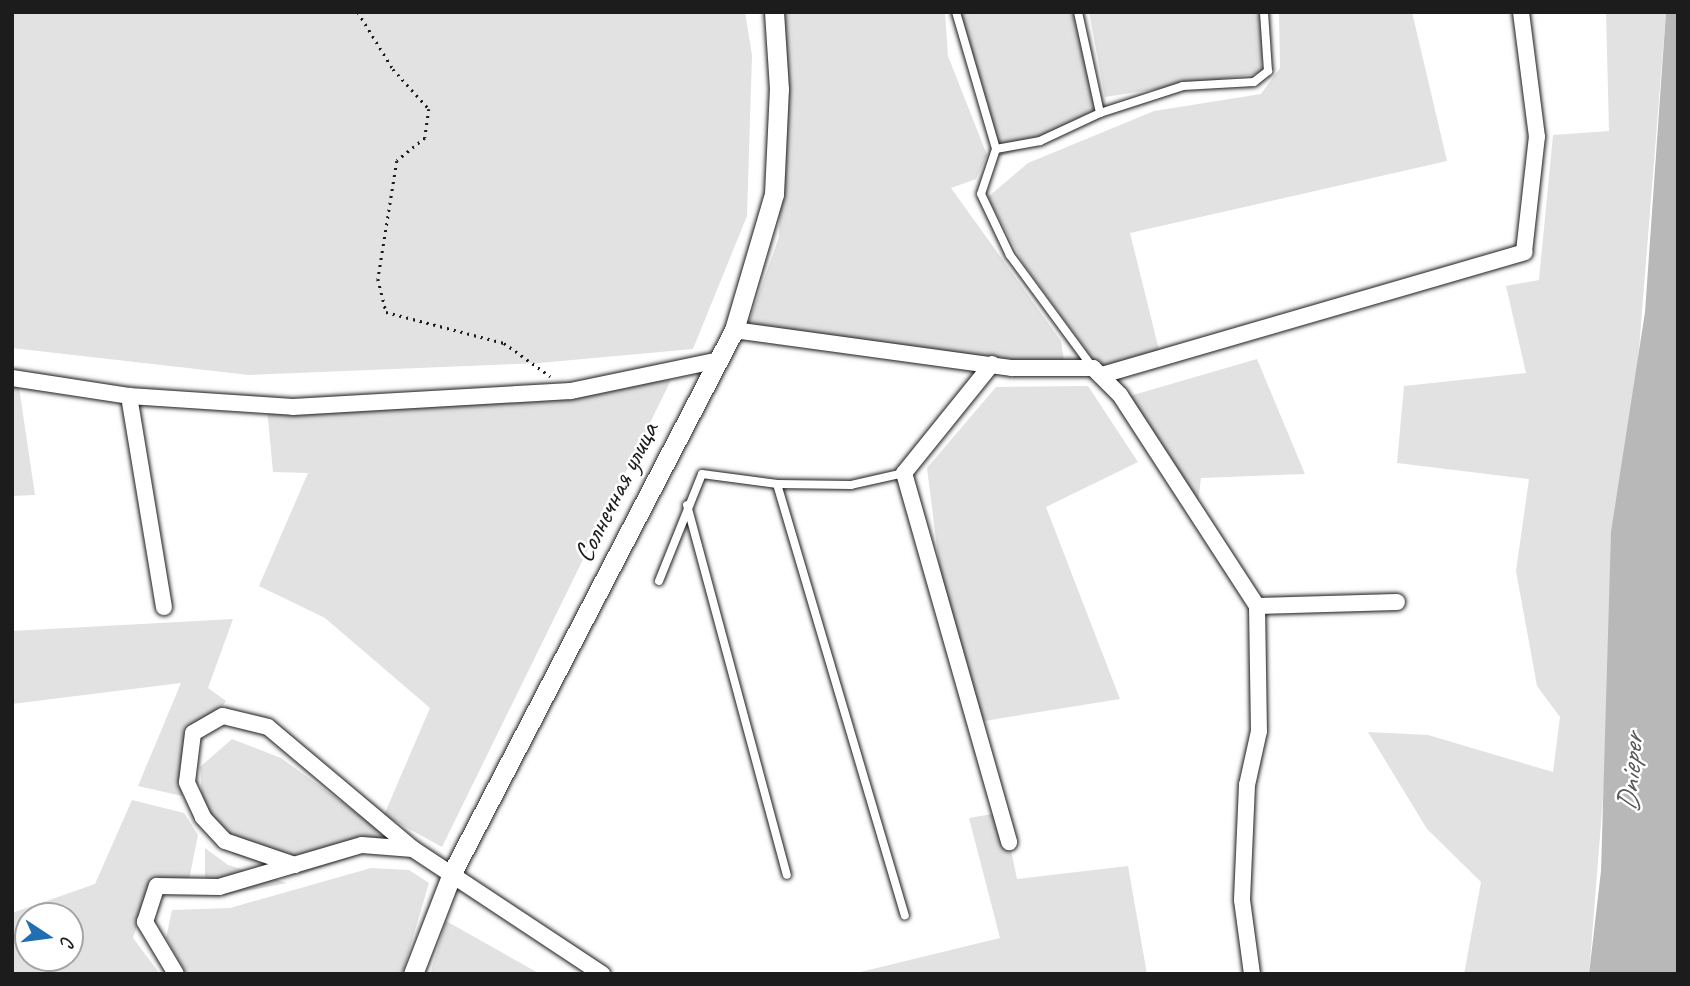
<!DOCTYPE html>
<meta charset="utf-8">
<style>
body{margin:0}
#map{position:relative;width:1690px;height:986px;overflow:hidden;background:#fff;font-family:Caveat,sans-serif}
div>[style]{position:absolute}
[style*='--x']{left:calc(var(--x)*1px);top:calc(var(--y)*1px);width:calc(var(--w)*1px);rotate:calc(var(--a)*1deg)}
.green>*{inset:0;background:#e2e2e2}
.water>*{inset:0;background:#b8b8b8}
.path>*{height:2.5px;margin-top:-1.25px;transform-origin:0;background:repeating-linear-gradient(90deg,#1c1c1c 0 2px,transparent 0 7px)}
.roads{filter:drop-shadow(0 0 2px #1c1c1c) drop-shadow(0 0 2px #1c1c1c)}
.service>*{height:8px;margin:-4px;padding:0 4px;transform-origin:4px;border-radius:4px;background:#fff}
.minor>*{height:16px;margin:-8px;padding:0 8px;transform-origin:8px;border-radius:8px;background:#fff}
.tertiary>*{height:19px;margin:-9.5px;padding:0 9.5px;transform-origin:9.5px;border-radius:9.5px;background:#fff}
span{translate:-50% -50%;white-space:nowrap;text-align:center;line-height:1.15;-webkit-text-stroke:5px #fff;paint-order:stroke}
.street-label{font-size:28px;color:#1c1c1c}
.water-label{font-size:30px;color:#5a5a5a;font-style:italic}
.frame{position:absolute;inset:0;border:14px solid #1c1c1c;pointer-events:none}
.north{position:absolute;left:14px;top:902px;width:70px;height:70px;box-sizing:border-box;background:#fff;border:2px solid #a4a4a4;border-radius:50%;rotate:103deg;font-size:19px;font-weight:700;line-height:28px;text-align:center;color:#1c1c1c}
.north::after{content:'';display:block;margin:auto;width:24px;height:32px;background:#1f6fb2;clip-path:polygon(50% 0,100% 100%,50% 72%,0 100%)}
</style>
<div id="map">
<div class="green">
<div style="clip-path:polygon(12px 12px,745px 12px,752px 55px,747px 216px,693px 349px,539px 363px,249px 375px,12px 348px)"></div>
<div style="clip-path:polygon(784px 12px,945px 12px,948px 56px,987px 155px,976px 179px,951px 188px,1061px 341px,1064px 361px,992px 360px,748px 325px,779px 237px)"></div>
<div style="clip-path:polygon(957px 12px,1075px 12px,1100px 119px,1001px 156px,964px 52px)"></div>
<div style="clip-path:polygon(1089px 12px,1257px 12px,1264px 28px,1261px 73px,1105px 97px)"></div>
<div style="clip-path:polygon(1279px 12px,1412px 12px,1447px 161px,1130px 233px,1161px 358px,1104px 374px,1023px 263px,988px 197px,1028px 163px,1154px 111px,1261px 94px,1280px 68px)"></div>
<div style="clip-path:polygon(1606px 12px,1666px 12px,1589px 974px,1464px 974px,1481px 882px,1427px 829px,1368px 732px,1428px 735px,1553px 772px,1560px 717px,1537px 686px,1516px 571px,1529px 479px,1397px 463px,1404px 386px,1526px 373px,1506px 286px,1539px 280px,1553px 135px,1609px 131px)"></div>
<div style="clip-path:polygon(1257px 359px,1305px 474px,1201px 478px,1198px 503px,1123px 398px)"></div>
<div style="clip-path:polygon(12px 373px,17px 374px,35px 495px,12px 496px)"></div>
<div style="clip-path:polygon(671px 380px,442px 847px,384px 815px,430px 708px,325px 618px,259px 586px,308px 473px,273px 472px,267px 408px)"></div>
<div style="clip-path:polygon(1088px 386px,1138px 462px,1046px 507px,1120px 699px,984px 721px,944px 603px,927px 468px,996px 387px)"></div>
<div style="clip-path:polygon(233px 619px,208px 688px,226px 701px,187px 759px,182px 796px,138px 786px,181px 683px,12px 704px,12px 631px)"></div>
<div style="clip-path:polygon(232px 739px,281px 758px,419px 858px,376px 849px,302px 874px,233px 854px,203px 814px,200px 767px)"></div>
<div style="clip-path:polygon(evenodd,132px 800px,184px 813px,198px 835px,187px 890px,149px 889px,133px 938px,160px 974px,12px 974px,12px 913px,95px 884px,132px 800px,28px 916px,70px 916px,70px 958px,28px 958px,28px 916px)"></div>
<div style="clip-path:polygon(1003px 812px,1017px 879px,1128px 866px,1147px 974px,852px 974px,1000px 938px,969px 818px)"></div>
<div style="clip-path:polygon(205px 848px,228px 865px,287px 883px,225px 895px,205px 883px)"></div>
<div style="clip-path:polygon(371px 868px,409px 870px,429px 883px,402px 974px,187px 974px,166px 938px,172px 910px,230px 908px)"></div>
<div style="clip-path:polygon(446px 921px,540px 974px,430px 974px)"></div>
</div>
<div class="water">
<div style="clip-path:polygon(1666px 12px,1678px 12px,1678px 974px,1589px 974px,1601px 871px,1611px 532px,1645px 312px)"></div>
</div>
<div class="path">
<div style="--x:358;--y:12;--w:67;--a:58.4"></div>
<div style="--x:393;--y:69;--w:54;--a:48"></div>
<div style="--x:429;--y:109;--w:29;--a:98"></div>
<div style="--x:425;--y:138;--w:36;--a:141"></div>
<div style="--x:397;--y:161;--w:120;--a:99.1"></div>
<div style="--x:378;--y:279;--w:34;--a:76"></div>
<div style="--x:386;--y:312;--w:122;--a:14.7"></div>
<div style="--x:504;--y:343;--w:57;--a:35.7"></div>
</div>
<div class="roads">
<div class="service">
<div style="--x:956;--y:12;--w:143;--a:73.7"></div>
<div style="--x:996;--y:149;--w:47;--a:108.4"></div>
<div style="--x:981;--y:194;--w:68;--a:64.6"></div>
<div style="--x:1010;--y:255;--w:140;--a:53.7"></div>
<div style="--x:1100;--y:113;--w:87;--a:-18"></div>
<div style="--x:1183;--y:86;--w:71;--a:-3.2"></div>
<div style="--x:1254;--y:82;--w:18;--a:-38"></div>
<div style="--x:1268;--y:71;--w:59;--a:-93.9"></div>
<div style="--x:996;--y:149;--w:45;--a:-10.3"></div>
<div style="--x:1040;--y:141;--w:66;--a:-25"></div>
<div style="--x:1100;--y:113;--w:103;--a:-102.3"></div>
<div style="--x:904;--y:473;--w:54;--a:167.2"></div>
<div style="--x:851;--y:485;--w:74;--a:-179.2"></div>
<div style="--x:777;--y:484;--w:450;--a:73.5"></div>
<div style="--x:687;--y:505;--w:383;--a:74.9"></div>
<div style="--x:659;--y:581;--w:115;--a:-68.1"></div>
<div style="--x:702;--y:474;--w:76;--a:7.6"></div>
</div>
<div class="minor">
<div style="--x:734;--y:330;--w:281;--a:7.8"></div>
<div style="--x:1012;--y:368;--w:81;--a:0"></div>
<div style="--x:1093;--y:368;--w:38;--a:45"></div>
<div style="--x:1120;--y:395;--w:252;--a:57"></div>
<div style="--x:1257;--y:606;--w:125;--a:89.1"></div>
<div style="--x:1259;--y:731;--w:55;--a:102.5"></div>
<div style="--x:1247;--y:785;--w:115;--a:92.5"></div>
<div style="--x:1242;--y:900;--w:75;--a:82.3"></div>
<div style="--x:992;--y:364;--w:140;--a:128.9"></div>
<div style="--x:904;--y:473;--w:384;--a:74.1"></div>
<div style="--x:1102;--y:375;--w:440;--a:-16.2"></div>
<div style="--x:1524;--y:252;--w:116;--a:-83.6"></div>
<div style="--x:1537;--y:137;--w:126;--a:-97.3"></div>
<div style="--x:12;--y:378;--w:118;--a:8.7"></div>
<div style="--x:129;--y:396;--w:164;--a:3.8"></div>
<div style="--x:293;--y:407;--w:278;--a:-3.3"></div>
<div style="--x:571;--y:391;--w:146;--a:-11.8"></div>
<div style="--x:129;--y:396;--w:214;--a:80.6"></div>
<div style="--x:1257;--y:606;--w:140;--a:-1.6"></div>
<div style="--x:295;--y:865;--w:74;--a:-161.1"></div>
<div style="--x:225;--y:841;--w:33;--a:-133"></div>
<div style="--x:203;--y:817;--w:38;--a:-115"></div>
<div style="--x:187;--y:782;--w:49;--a:-83"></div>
<div style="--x:193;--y:733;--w:34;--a:-30"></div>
<div style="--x:223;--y:716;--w:46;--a:13.7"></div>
<div style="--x:268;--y:727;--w:189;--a:40.1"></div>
<div style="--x:176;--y:974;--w:61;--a:-120.8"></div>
<div style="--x:145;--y:922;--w:38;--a:-72"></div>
<div style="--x:157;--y:886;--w:62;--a:0.9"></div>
<div style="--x:219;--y:887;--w:149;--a:-16.4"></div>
<div style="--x:362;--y:845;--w:51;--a:4.5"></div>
<div style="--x:413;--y:849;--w:227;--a:33.5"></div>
</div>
<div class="tertiary">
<div style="--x:413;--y:974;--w:110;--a:-68.8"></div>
<div style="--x:453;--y:871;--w:610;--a:-62.55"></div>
<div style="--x:734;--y:330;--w:142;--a:-73.6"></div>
<div style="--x:774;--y:194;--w:105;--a:-87.3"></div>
<div style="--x:779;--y:89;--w:77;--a:-93.7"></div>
</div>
</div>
<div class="street-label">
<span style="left:616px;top:492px;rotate:-63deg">Солнечная улица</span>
</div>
<div class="water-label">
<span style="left:1630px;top:773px;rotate:-86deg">Dnieper</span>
</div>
<div class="frame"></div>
<div class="north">С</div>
</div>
